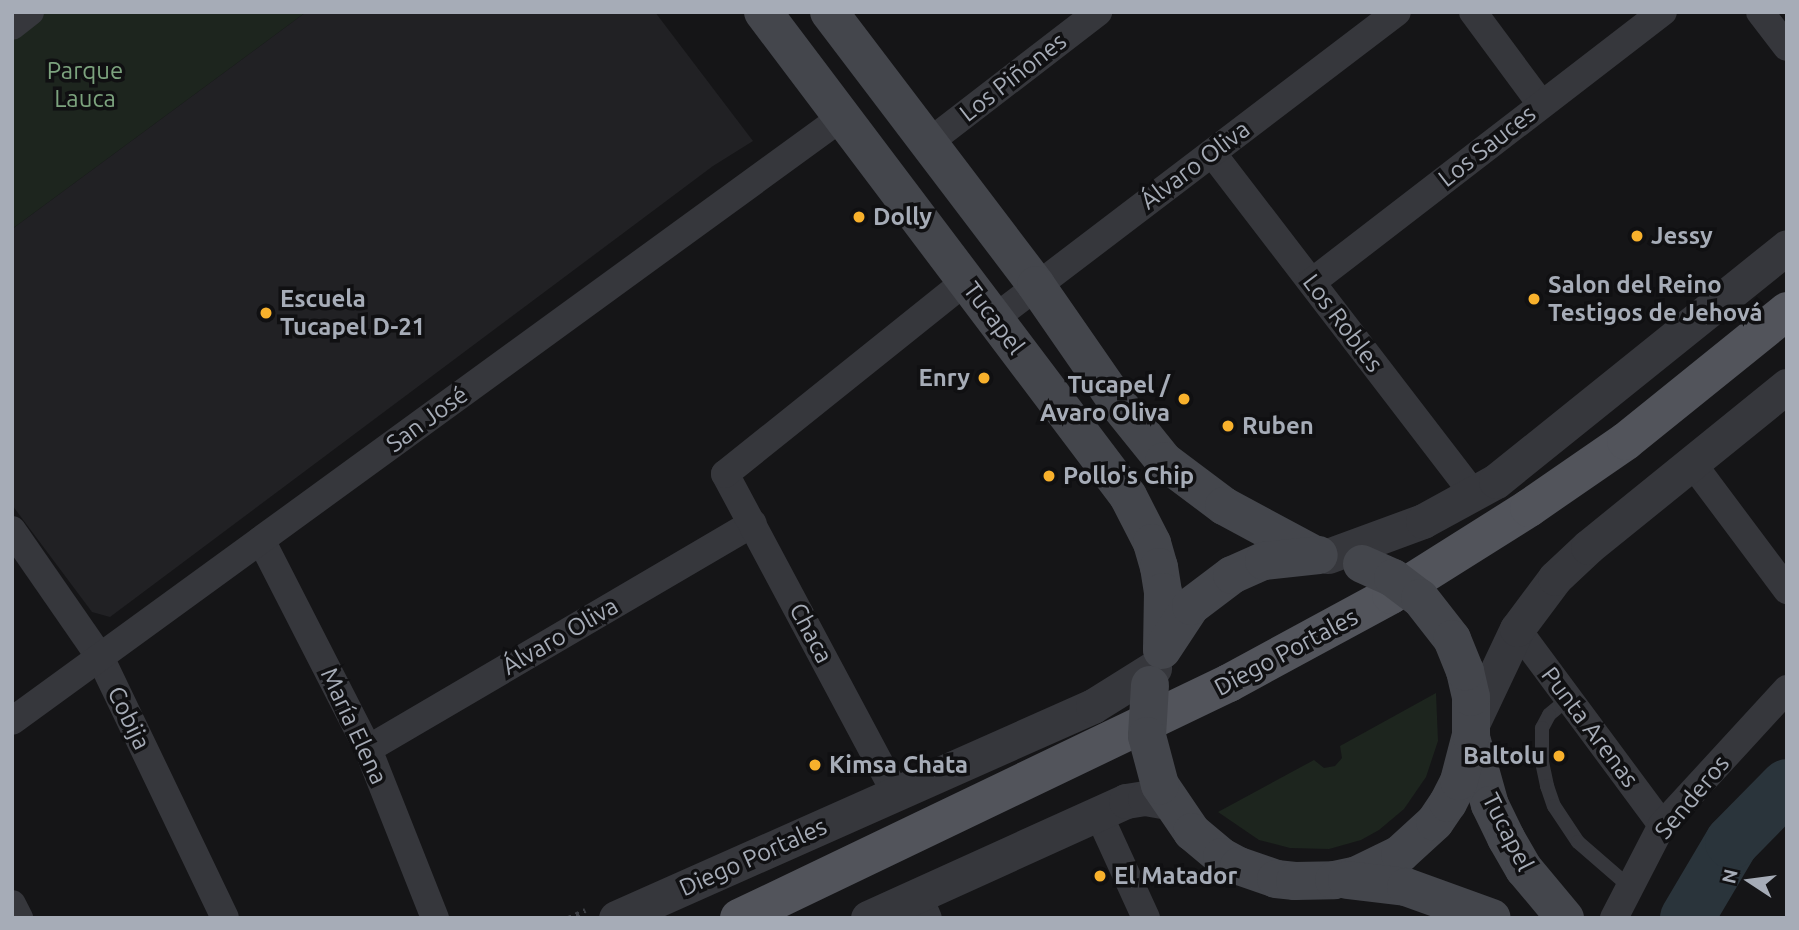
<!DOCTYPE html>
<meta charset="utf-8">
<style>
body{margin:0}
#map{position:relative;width:1799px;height:930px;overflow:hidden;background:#151517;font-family:Ubuntu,sans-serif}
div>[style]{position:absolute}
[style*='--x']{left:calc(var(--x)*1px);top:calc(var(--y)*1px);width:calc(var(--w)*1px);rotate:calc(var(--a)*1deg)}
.built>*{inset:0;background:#212124}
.green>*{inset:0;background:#1d251e}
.river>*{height:54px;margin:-27px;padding:0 27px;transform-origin:27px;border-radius:27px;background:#2a343b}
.path>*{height:4.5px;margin-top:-2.25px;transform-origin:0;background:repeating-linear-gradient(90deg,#3c3e43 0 3.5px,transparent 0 8.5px)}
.service>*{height:14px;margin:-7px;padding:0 7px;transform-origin:7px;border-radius:7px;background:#36373c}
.minor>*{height:28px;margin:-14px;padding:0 14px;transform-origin:14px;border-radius:14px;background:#36373c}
.tertiary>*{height:35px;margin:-17.5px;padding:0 17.5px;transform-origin:17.5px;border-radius:17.5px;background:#36373c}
.secondary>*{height:38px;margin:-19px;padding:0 19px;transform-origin:19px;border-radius:19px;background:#44464c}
.primary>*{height:38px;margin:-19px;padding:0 19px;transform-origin:19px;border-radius:19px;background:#52545b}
.secondary-bridge>*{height:38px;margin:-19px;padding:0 19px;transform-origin:19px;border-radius:19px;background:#44464c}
.dots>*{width:19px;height:19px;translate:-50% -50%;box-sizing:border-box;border:4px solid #101012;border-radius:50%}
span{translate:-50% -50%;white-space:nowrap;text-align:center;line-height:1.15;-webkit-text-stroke:7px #101012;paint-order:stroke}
.park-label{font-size:24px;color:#7ca37e}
.street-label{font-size:24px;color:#a6acb7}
.poi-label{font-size:24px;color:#a6acb7;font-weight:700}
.left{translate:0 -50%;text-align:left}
.right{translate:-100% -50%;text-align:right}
.frame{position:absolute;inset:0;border:14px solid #a6acb7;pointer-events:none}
.north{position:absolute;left:1715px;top:846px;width:70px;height:70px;-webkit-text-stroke:5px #101012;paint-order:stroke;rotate:283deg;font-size:19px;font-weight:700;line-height:28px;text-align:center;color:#a6acb7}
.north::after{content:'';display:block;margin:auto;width:24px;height:32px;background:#a6acb7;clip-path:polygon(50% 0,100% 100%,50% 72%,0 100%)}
</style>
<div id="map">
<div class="built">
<div style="clip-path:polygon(306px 12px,655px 12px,753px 141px,713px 166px,110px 617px,92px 612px,12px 505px,12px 229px)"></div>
</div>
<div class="green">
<div style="clip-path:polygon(40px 12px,306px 12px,12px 229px,12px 33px)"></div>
<div style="clip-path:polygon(1436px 693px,1438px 741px,1426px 777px,1404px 809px,1379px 830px,1361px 840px,1329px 849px,1290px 848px,1259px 840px,1218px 812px,1314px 760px,1324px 768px,1335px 766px,1342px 758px,1340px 746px)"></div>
</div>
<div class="river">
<div style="--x:1687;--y:918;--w:88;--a:-59.4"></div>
<div style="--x:1732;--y:842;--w:78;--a:-45.5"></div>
</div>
<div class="path">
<div style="--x:568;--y:918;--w:19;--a:-25"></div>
</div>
<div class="service">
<div style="--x:1569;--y:698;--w:26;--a:140"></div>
<div style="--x:1549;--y:715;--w:15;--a:118"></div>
<div style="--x:1542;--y:728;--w:34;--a:90"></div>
<div style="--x:1542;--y:762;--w:25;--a:78"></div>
<div style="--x:1547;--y:786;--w:21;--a:71"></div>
<div style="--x:1554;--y:806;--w:43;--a:56.3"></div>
<div style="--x:1578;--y:842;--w:69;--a:40.9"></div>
</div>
<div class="minor">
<div style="--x:1473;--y:12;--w:114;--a:53.5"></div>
<div style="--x:1760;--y:12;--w:44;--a:52.4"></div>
<div style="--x:12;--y:26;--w:23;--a:-38"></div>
<div style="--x:928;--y:143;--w:215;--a:-37.6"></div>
<div style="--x:1212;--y:153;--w:430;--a:52.5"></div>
<div style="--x:1312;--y:282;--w:443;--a:-37.6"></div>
<div style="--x:995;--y:318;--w:505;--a:-37.28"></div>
<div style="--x:1692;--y:463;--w:159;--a:53.2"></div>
<div style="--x:12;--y:530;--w:155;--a:55.3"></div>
<div style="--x:100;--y:657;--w:289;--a:64.4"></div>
<div style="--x:261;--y:540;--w:235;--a:62.9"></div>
<div style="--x:368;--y:749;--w:182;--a:68.4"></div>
<div style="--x:1517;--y:629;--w:244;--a:53.5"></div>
<div style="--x:12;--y:721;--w:1027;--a:-36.04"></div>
<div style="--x:368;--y:749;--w:446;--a:-30.4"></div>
<div style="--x:896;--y:794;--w:363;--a:-118.1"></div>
<div style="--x:725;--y:474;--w:309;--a:-38.7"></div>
<div style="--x:1098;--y:813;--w:115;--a:65.4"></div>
<div style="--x:918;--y:895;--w:25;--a:67"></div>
<div style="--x:12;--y:904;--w:16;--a:63"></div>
<div style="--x:1614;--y:918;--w:105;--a:-62.7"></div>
<div style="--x:1662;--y:825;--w:185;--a:-47.4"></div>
</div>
<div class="tertiary">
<div style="--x:1328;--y:556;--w:101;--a:-20.2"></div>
<div style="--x:1423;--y:521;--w:83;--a:-28.7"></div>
<div style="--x:1496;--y:481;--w:373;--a:-38.8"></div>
<div style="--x:1472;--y:724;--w:105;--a:-64.7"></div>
<div style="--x:1517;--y:629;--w:64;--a:-53.3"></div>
<div style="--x:1555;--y:578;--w:45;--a:-43.2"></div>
<div style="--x:1588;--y:547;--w:256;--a:-39"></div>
<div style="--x:616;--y:918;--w:522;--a:-23.96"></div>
<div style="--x:1093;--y:706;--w:72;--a:-31.9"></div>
<div style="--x:868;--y:918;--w:283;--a:-24.4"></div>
<div style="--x:1126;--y:801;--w:19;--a:-9"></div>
<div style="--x:1145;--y:798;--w:23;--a:10"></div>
</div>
<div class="secondary">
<div style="--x:763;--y:12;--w:606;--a:52.98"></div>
<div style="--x:1128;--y:496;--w:53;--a:62.9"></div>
<div style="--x:1152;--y:543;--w:25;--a:74"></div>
<div style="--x:1159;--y:567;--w:25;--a:81"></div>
<div style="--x:1163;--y:592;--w:57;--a:91"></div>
<div style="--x:829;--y:12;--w:343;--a:52.8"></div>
<div style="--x:1036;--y:285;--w:146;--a:55.3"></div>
<div style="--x:1119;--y:405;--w:72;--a:51.2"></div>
<div style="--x:1164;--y:461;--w:75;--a:36.9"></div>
<div style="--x:1224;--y:506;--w:103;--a:28.3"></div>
<div style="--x:1162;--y:650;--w:53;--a:-56.6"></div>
<div style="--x:1191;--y:606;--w:51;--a:-37.1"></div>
<div style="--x:1232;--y:575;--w:35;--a:-24"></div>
<div style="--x:1264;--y:561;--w:55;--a:-6.2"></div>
<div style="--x:1472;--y:741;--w:66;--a:74.3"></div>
<div style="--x:1490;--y:805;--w:37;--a:64"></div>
<div style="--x:1506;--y:838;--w:36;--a:60"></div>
<div style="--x:1524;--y:869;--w:64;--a:50.1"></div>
<div style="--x:1160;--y:785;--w:57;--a:55.8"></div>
<div style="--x:1192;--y:832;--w:39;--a:40"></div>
<div style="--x:1222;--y:857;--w:19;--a:28"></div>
<div style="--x:1239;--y:866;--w:39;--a:19"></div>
<div style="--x:1276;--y:879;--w:19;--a:6"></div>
<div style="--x:1295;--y:881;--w:39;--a:-1"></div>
<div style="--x:1334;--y:880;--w:24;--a:-12"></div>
<div style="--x:1357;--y:875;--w:48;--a:-26"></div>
<div style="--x:1400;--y:854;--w:47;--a:-42.4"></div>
<div style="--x:1435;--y:822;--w:23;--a:-56"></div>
<div style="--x:1448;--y:803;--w:25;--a:-63"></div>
<div style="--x:1459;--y:781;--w:48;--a:-75.4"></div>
<div style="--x:1471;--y:735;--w:38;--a:-90"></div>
<div style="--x:1471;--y:697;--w:27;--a:-103"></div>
<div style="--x:1347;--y:880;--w:59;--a:6.8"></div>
<div style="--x:1406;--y:887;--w:91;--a:19.8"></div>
</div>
<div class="primary">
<div style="--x:739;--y:918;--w:543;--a:-25.62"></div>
<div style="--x:1229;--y:683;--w:184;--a:-28.5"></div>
<div style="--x:1391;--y:595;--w:163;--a:-32.2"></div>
<div style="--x:1529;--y:508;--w:118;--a:-34.6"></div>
<div style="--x:1626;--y:441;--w:207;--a:-38.9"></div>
</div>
<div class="secondary-bridge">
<div style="--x:1362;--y:564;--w:34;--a:24"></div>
<div style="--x:1393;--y:578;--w:34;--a:37"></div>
<div style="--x:1420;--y:598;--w:52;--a:52"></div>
<div style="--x:1452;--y:639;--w:35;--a:68"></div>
<div style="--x:1150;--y:685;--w:51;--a:93.4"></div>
<div style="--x:1147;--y:736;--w:51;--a:75.1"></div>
</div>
<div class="dots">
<div style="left:859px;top:217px;background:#f8b12c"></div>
<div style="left:1637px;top:236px;background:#f8b12c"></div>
<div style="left:1534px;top:299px;background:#f8b12c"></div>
<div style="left:266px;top:313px;background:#f8b12c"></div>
<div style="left:984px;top:378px;background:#f8b12c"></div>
<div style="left:1184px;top:399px;background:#f8b12c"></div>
<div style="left:1228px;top:426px;background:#f8b12c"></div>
<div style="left:1049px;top:476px;background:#f8b12c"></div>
<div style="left:1559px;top:756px;background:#f8b12c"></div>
<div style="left:815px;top:765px;background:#f8b12c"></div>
<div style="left:1100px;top:876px;background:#f8b12c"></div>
</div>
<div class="park-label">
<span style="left:85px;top:85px">Parque<br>Lauca</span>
</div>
<div class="street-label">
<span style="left:1013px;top:77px;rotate:-38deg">Los Piñones</span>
<span style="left:1487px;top:146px;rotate:-38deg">Los Sauces</span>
<span style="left:1195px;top:165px;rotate:-37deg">Álvaro Oliva</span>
<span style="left:994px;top:318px;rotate:53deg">Tucapel</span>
<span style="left:1343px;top:323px;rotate:53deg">Los Robles</span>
<span style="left:427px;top:419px;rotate:-36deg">San José</span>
<span style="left:811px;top:633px;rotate:62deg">Chaca</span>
<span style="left:560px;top:636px;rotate:-30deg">Álvaro Oliva</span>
<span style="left:1286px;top:652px;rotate:-28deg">Diego Portales</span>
<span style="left:129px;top:718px;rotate:64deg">Cobija</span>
<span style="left:354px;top:726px;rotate:65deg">María Elena</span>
<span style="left:1590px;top:727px;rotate:53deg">Punta Arenas</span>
<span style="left:1692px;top:797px;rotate:-50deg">Senderos</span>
<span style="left:1508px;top:832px;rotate:63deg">Tucapel</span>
<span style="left:753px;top:857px;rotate:-24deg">Diego Portales</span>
</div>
<div class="poi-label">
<span class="left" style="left:873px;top:217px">Dolly</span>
<span class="left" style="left:1651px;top:236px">Jessy</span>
<span class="left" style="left:1548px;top:299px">Salon del Reino<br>Testigos de Jehová</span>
<span class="left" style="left:280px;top:313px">Escuela<br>Tucapel D-21</span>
<span class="right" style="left:970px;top:378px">Enry</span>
<span class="right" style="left:1170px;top:399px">Tucapel /<br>Avaro Oliva</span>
<span class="left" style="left:1242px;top:426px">Ruben</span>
<span class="left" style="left:1063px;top:476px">Pollo's Chip</span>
<span class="right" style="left:1545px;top:756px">Baltolu</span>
<span class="left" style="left:829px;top:765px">Kimsa Chata</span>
<span class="left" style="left:1114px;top:876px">El Matador</span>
</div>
<div class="frame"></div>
<div class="north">N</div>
</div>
